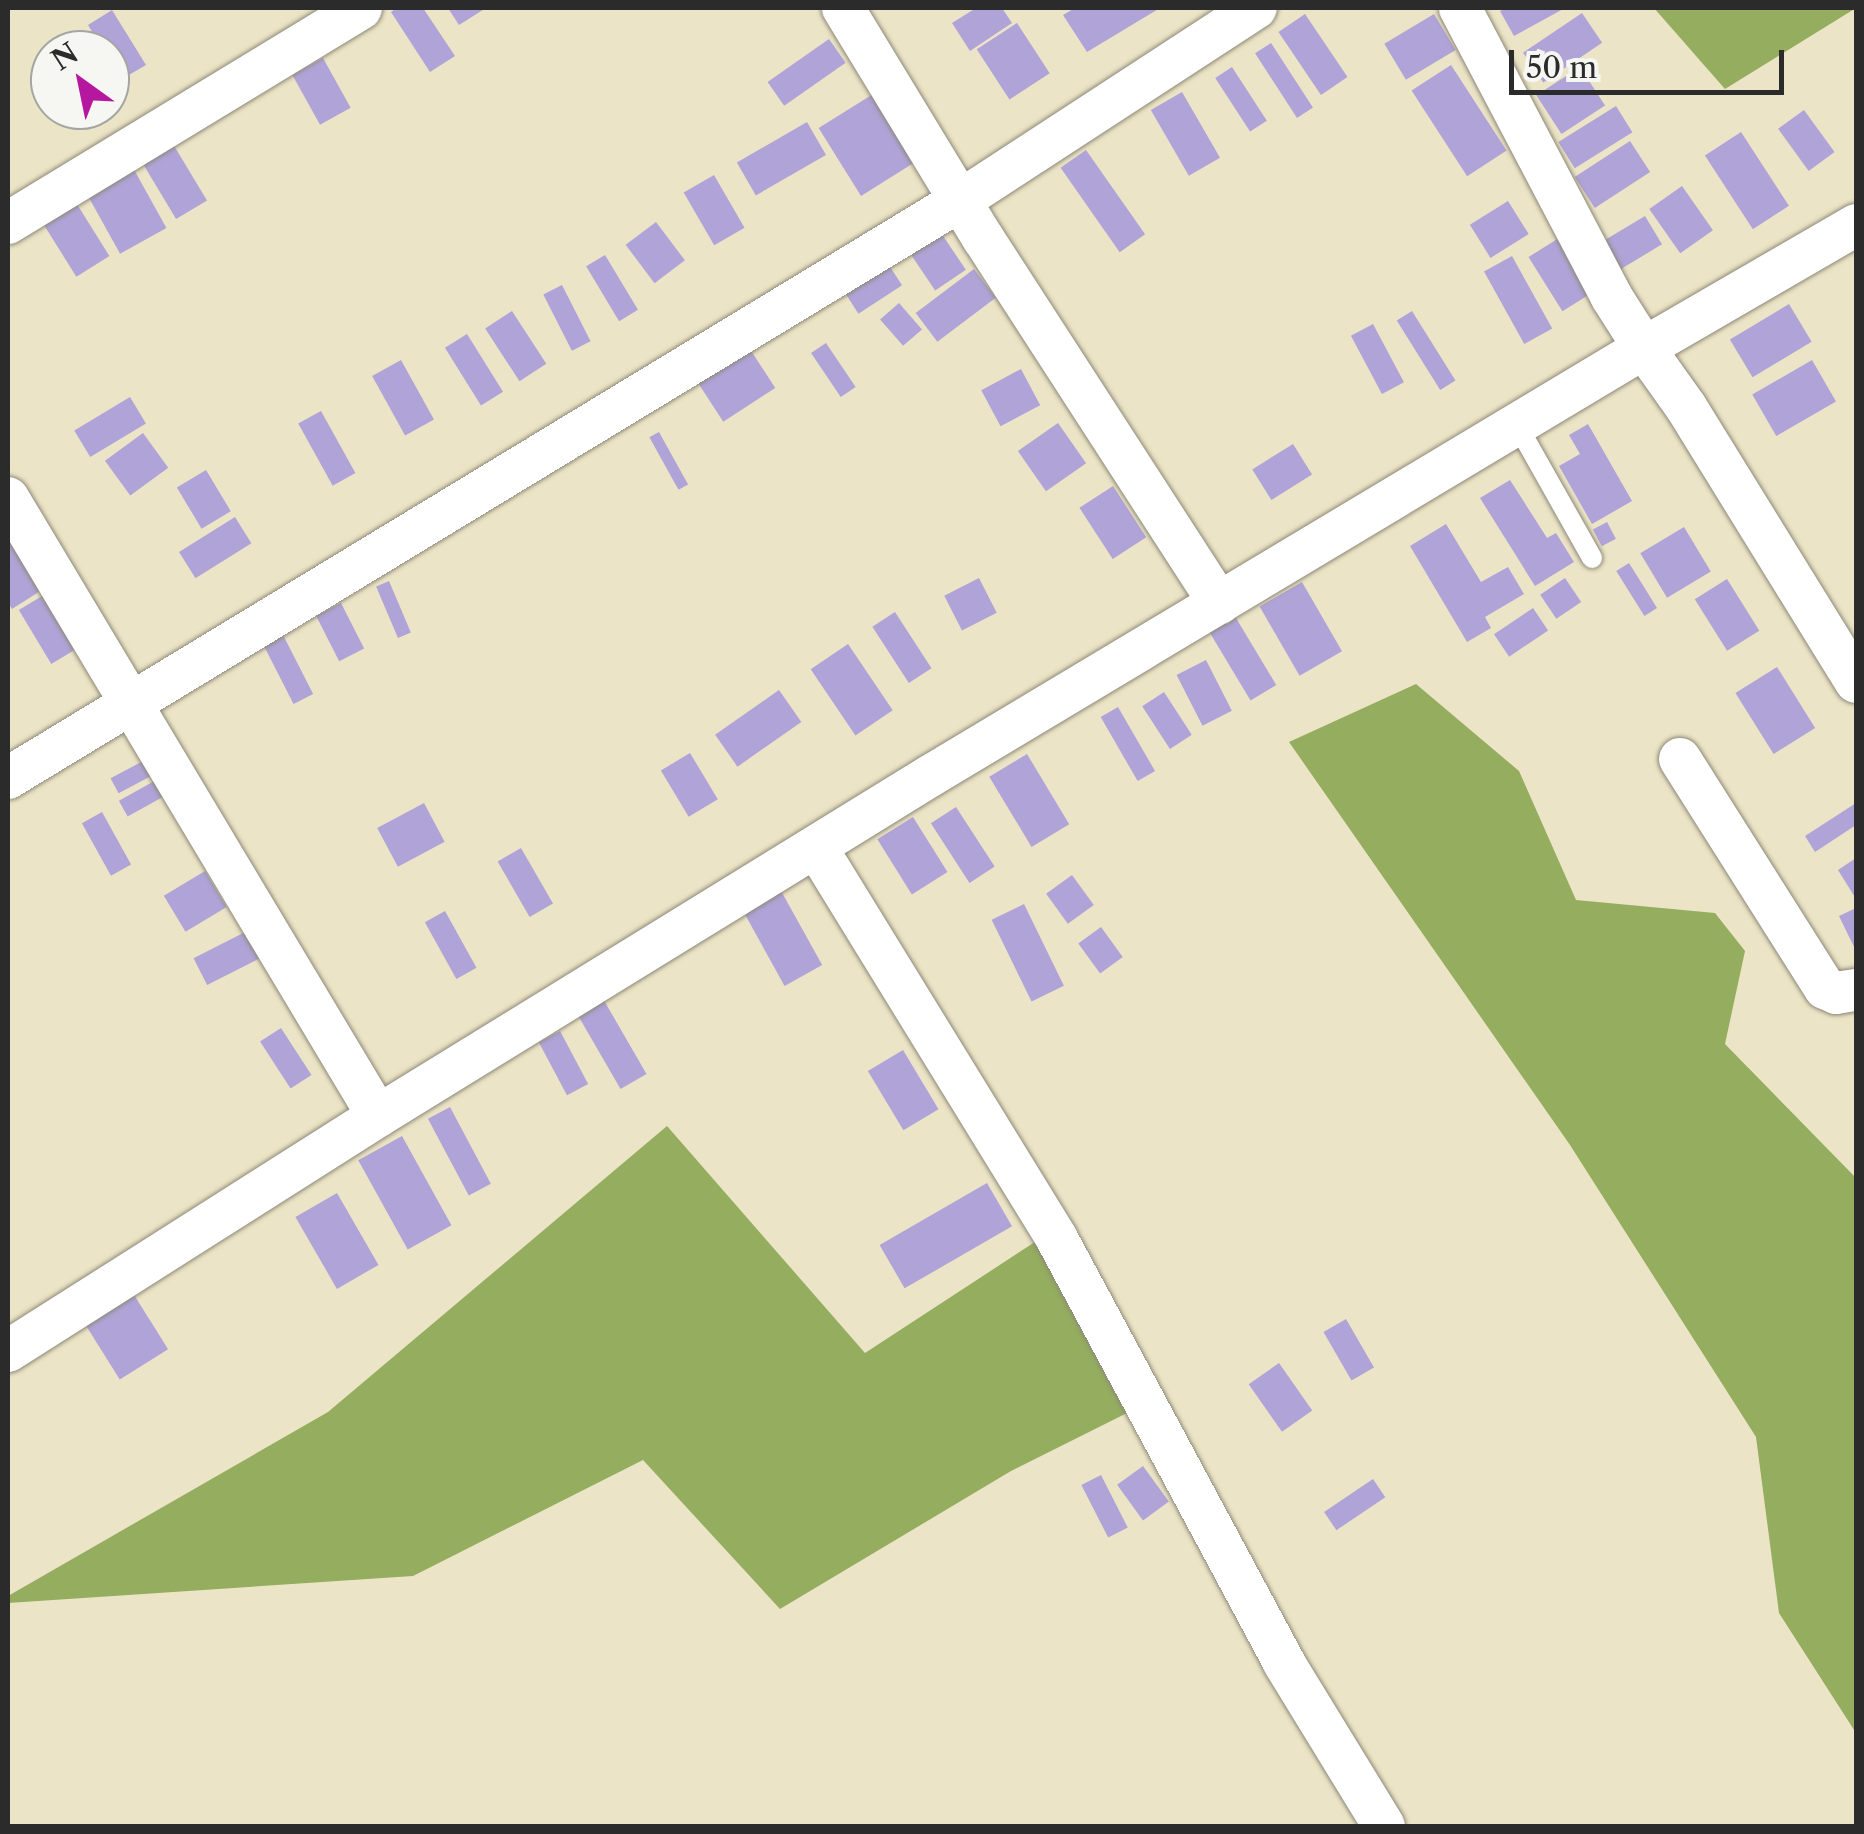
<!DOCTYPE html>
<style>
body{margin:0}
#map{position:relative;width:1864px;height:1834px;overflow:hidden;background:#ece4c6;font-family:"Libre Caslon Text",serif}
div>[style]{position:absolute}
[style*='--x']{left:calc(var(--x)*1px);top:calc(var(--y)*1px);width:calc(var(--w)*1px);rotate:calc(var(--a)*1deg)}
.forest>*{inset:0;background:#94ad5f}
.building>*{inset:0;background:#b0a3d8;transform-origin:0 0}
.roads{filter:drop-shadow(0 0 2px #8c8878) drop-shadow(0 0 2px #8c8878)}
.service>*{height:20px;margin:-10px;padding:0 10px;transform-origin:10px;border-radius:10px;background:#fff}
.minor>*{height:42px;margin:-21px;padding:0 21px;transform-origin:21px;border-radius:21px;background:#fff}
span{translate:-50% -50%;white-space:nowrap;text-align:center;line-height:1.15;-webkit-text-stroke:10px #f6f6f2;paint-order:stroke}
.frame{position:absolute;inset:0;border:10px solid #2b2b2b;pointer-events:none}
.north{position:absolute;left:30px;top:30px;width:100px;height:100px;box-sizing:border-box;background:#f6f6f2;border:2px solid #a5a5a2;border-radius:50%;rotate:327deg;font-size:28px;font-weight:700;line-height:40px;text-align:center;color:#2b2b2b}
.north::after{content:'';display:block;margin:auto;width:35px;height:45px;background:#b5179e;clip-path:polygon(50% 0,100% 100%,50% 72%,0 100%)}
.scale{position:absolute;left:1509px;top:50px;width:275px;height:45px;box-sizing:border-box;border:5px solid #2b2b2b;border-top:0;padding-left:12px;font-size:30px;line-height:35px;white-space:nowrap;color:#2b2b2b;-webkit-text-stroke:8px #f6f6f2;paint-order:stroke}
</style>
<div id="map">
<div class="forest">
<div style="clip-path:polygon(1654px 8px,1856px 8px,1725px 89px)"></div>
<div style="clip-path:polygon(1416px 684px,1519px 771px,1576px 900px,1715px 913px,1745px 951px,1725px 1044px,1856px 1178px,1856px 1733px,1779px 1613px,1756px 1437px,1570px 1145px,1289px 742px)"></div>
<div style="clip-path:polygon(667px 1126px,865px 1353px,1038px 1240px,1145px 1404px,1011px 1471px,780px 1609px,643px 1460px,413px 1576px,8px 1603px,8px 1596px,328px 1412px)"></div>
</div>
<div class="building">
<div style="clip-path:polygon(397px 8px,423px 8px,455px 56px,430px 72px,391px 12px)"></div>
<div style="clip-path:polygon(448px 8px,486px 8px,459px 25px)"></div>
<div style="clip-path:polygon(976px 8px,1002px 8px,1012px 23px,970px 51px,952px 23px)"></div>
<div style="clip-path:polygon(1075px 8px,1160px 8px,1087px 52px,1063px 15px)"></div>
<div style="clip-path:polygon(1507px 8px,1565px 8px,1514px 36px,1500px 11px)"></div>
<div style="clip-path:polygon(112px 10px,146px 65px,122px 79px,110px 60px,110px 50px,103px 50px,88px 25px)"></div>
<div style="left:1582px;top:13px;width:36px;height:71px;rotate:56deg"></div>
<div style="left:1305px;top:14px;width:76px;height:32px;rotate:56deg"></div>
<div style="left:1434px;top:14px;width:42px;height:58px;rotate:59deg"></div>
<div style="left:1017px;top:23px;width:60px;height:48px;rotate:57deg"></div>
<div style="left:829px;top:39px;width:29px;height:75px;rotate:55deg"></div>
<div style="left:1271px;top:43px;width:77px;height:19px;rotate:57deg"></div>
<div style="left:323px;top:58px;width:57px;height:35px;rotate:61deg"></div>
<div style="left:1451px;top:65px;width:102px;height:47px;rotate:57deg"></div>
<div style="left:1232px;top:67px;width:64px;height:20px;rotate:57deg"></div>
<div style="left:1580px;top:67px;width:46px;height:52px;rotate:57deg"></div>
<div style="left:878px;top:91px;width:80px;height:70px;rotate:58deg"></div>
<div style="left:1182px;top:92px;width:76px;height:36px;rotate:60deg"></div>
<div style="left:1616px;top:106px;width:31px;height:68px;rotate:58deg"></div>
<div style="left:1804px;top:110px;width:52px;height:32px;rotate:54deg"></div>
<div style="left:807px;top:122px;width:38px;height:81px;rotate:60deg"></div>
<div style="left:1741px;top:132px;width:88px;height:43px;rotate:57deg"></div>
<div style="left:1630px;top:141px;width:37px;height:66px;rotate:57deg"></div>
<div style="left:173px;top:144px;width:66px;height:36px;rotate:59deg"></div>
<div style="left:1086px;top:150px;width:103px;height:31px;rotate:55deg"></div>
<div style="left:132px;top:166px;width:71px;height:53px;rotate:61deg"></div>
<div style="left:714px;top:175px;width:61px;height:35px;rotate:60deg"></div>
<div style="left:1682px;top:186px;width:54px;height:40px;rotate:55deg"></div>
<div style="left:75px;top:201px;width:65px;height:39px;rotate:58deg"></div>
<div style="left:1508px;top:201px;width:39px;height:45px;rotate:58deg"></div>
<div style="left:1645px;top:216px;width:33px;height:57px;rotate:59deg"></div>
<div style="left:656px;top:222px;width:48px;height:38px;rotate:53deg"></div>
<div style="left:939px;top:230px;width:48px;height:37px;rotate:56deg"></div>
<div style="left:1559px;top:238px;width:64px;height:36px;rotate:58deg"></div>
<div style="left:605px;top:255px;width:64px;height:22px;rotate:59deg"></div>
<div style="left:883px;top:256px;width:35px;height:52px;rotate:57deg"></div>
<div style="left:1512px;top:256px;width:83px;height:32px;rotate:61deg"></div>
<div style="left:974px;top:269px;width:36px;height:73px;rotate:53deg"></div>
<div style="left:562px;top:285px;width:63px;height:21px;rotate:63deg"></div>
<div style="left:899px;top:303px;width:35px;height:25px;rotate:49deg"></div>
<div style="left:1789px;top:304px;width:44px;height:69px;rotate:59deg"></div>
<div style="left:512px;top:311px;width:63px;height:32px;rotate:57deg"></div>
<div style="left:1412px;top:311px;width:82px;height:18px;rotate:58deg"></div>
<div style="left:1373px;top:324px;width:66px;height:25px;rotate:62deg"></div>
<div style="left:467px;top:334px;width:68px;height:26px;rotate:58deg"></div>
<div style="left:826px;top:343px;width:53px;height:18px;rotate:56deg"></div>
<div style="left:748px;top:346px;width:50px;height:62px;rotate:57deg"></div>
<div style="left:401px;top:360px;width:68px;height:33px;rotate:61deg"></div>
<div style="left:1812px;top:360px;width:48px;height:69px;rotate:60deg"></div>
<div style="left:1021px;top:369px;width:41px;height:45px;rotate:62deg"></div>
<div style="left:130px;top:397px;width:31px;height:65px;rotate:59deg"></div>
<div style="left:321px;top:411px;width:71px;height:26px;rotate:61deg"></div>
<div style="left:1058px;top:423px;width:49px;height:49px;rotate:55deg"></div>
<div style="clip-path:polygon(1588px 424px,1632px 501px,1592px 524px,1559px 466px,1580px 454px,1569px 435px)"></div>
<div style="left:659px;top:432px;width:60px;height:11px;rotate:61deg"></div>
<div style="left:143px;top:433px;width:43px;height:47px;rotate:54deg"></div>
<div style="left:1293px;top:444px;width:36px;height:48px;rotate:58deg"></div>
<div style="left:206px;top:470px;width:48px;height:34px;rotate:59deg"></div>
<div style="clip-path:polygon(1510px 480px,1547px 538px,1556px 533px,1574px 562px,1535px 586px,1480px 498px)"></div>
<div style="left:1113px;top:486px;width:61px;height:40px;rotate:57deg"></div>
<div style="left:235px;top:517px;width:31px;height:66px;rotate:58deg"></div>
<div style="left:1607px;top:522px;width:19px;height:16px;rotate:62deg"></div>
<div style="clip-path:polygon(1446px 524px,1481px 582px,1508px 567px,1524px 594px,1485px 617px,1491px 628px,1467px 642px,1410px 546px)"></div>
<div style="left:1684px;top:527px;width:52px;height:51px;rotate:59deg"></div>
<div style="clip-path:polygon(8px 528px,45px 588px,12px 609px,8px 603px)"></div>
<div style="left:1629px;top:563px;width:53px;height:15px;rotate:58deg"></div>
<div style="left:979px;top:578px;width:39px;height:39px;rotate:63deg"></div>
<div style="left:1565px;top:578px;width:29px;height:30px;rotate:56deg"></div>
<div style="left:1727px;top:579px;width:61px;height:38px;rotate:58deg"></div>
<div style="left:389px;top:581px;width:56px;height:14px;rotate:67deg"></div>
<div style="left:1302px;top:582px;width:80px;height:49px;rotate:60deg"></div>
<div style="left:42px;top:596px;width:63px;height:27px;rotate:59deg"></div>
<div style="left:341px;top:603px;width:51px;height:28px;rotate:63deg"></div>
<div style="left:1533px;top:608px;width:27px;height:47px;rotate:56deg"></div>
<div style="left:895px;top:612px;width:67px;height:27px;rotate:57deg"></div>
<div style="left:1233px;top:613px;width:84px;height:30px;rotate:59deg"></div>
<div style="left:280px;top:629px;width:73px;height:22px;rotate:63deg"></div>
<div style="left:848px;top:644px;width:80px;height:45px;rotate:56deg"></div>
<div style="left:1206px;top:660px;width:57px;height:33px;rotate:63deg"></div>
<div style="left:1777px;top:667px;width:72px;height:49px;rotate:58deg"></div>
<div style="left:779px;top:690px;width:39px;height:78px;rotate:55deg"></div>
<div style="left:1164px;top:692px;width:51px;height:26px;rotate:57deg"></div>
<div style="left:1118px;top:707px;width:74px;height:20px;rotate:60deg"></div>
<div style="left:690px;top:753px;width:54px;height:34px;rotate:59deg"></div>
<div style="left:1027px;top:754px;width:82px;height:44px;rotate:59deg"></div>
<div style="left:145px;top:760px;width:17px;height:39px;rotate:62deg"></div>
<div style="left:167px;top:774px;width:18px;height:55px;rotate:61deg"></div>
<div style="left:424px;top:803px;width:44px;height:53px;rotate:62deg"></div>
<div style="clip-path:polygon(1856px 803px,1856px 825px,1815px 852px,1805px 836px)"></div>
<div style="left:956px;top:807px;width:71px;height:30px;rotate:57deg"></div>
<div style="left:102px;top:812px;width:60px;height:23px;rotate:61deg"></div>
<div style="left:913px;top:817px;width:65px;height:42px;rotate:58deg"></div>
<div style="left:521px;top:848px;width:64px;height:27px;rotate:60deg"></div>
<div style="clip-path:polygon(1856px 858px,1856px 899px,1838px 870px)"></div>
<div style="left:205px;top:871px;width:42px;height:48px;rotate:59deg"></div>
<div style="left:1072px;top:875px;width:37px;height:32px;rotate:54deg"></div>
<div style="left:780px;top:889px;width:87px;height:43px;rotate:61deg"></div>
<div style="left:1024px;top:904px;width:91px;height:36px;rotate:64deg"></div>
<div style="clip-path:polygon(1856px 908px,1856px 951px,1839px 916px)"></div>
<div style="left:445px;top:911px;width:65px;height:23px;rotate:61deg"></div>
<div style="left:255px;top:927px;width:30px;height:69px;rotate:63deg"></div>
<div style="left:1101px;top:927px;width:37px;height:28px;rotate:54deg"></div>
<div style="left:602px;top:997px;width:89px;height:30px;rotate:60deg"></div>
<div style="left:281px;top:1028px;width:56px;height:25px;rotate:57deg"></div>
<div style="left:560px;top:1031px;width:60px;height:24px;rotate:62deg"></div>
<div style="left:903px;top:1050px;width:69px;height:41px;rotate:59deg"></div>
<div style="left:450px;top:1107px;width:87px;height:25px;rotate:62deg"></div>
<div style="left:402px;top:1136px;width:102px;height:50px;rotate:61deg"></div>
<div style="left:987px;top:1183px;width:50px;height:124px;rotate:60deg"></div>
<div style="left:337px;top:1193px;width:83px;height:48px;rotate:60deg"></div>
<div style="left:131px;top:1290px;width:70px;height:57px;rotate:58deg"></div>
<div style="left:1346px;top:1319px;width:56px;height:26px;rotate:60deg"></div>
<div style="left:1279px;top:1363px;width:58px;height:37px;rotate:55deg"></div>
<div style="left:1143px;top:1466px;width:44px;height:32px;rotate:54deg"></div>
<div style="left:1101px;top:1475px;width:59px;height:22px;rotate:63deg"></div>
<div style="left:1373px;top:1479px;width:22px;height:59px;rotate:56deg"></div>
</div>
<div class="roads">
<div class="service">
<div style="--x:1516;--y:423;--w:155;--a:60.6"></div>
</div>
<div class="minor">
<div style="--x:843;--y:8;--w:269;--a:58.7"></div>
<div style="--x:983;--y:238;--w:435;--a:57.1"></div>
<div style="--x:1460;--y:8;--w:325;--a:62.3"></div>
<div style="--x:1611;--y:296;--w:62;--a:57.6"></div>
<div style="--x:1644;--y:348;--w:245;--a:-30.1"></div>
<div style="--x:8;--y:223;--w:413;--a:-31.3"></div>
<div style="--x:8;--y:498;--w:720;--a:59.09"></div>
<div style="--x:1680;--y:759;--w:271;--a:57.7"></div>
<div style="--x:1825;--y:988;--w:12;--a:24"></div>
<div style="--x:1836;--y:993;--w:20;--a:-9"></div>
<div style="--x:8;--y:778;--w:1115;--a:-31.24"></div>
<div style="--x:961;--y:200;--w:352;--a:-33.1"></div>
<div style="--x:816;--y:847;--w:460;--a:58.4"></div>
<div style="--x:1057;--y:1239;--w:481;--a:61.8"></div>
<div style="--x:1284;--y:1663;--w:191;--a:58.5"></div>
<div style="--x:8;--y:1351;--w:438;--a:-32.4"></div>
<div style="--x:378;--y:1116;--w:648;--a:-31.63"></div>
<div style="--x:930;--y:776;--w:832;--a:-30.94"></div>
<div style="--x:1644;--y:348;--w:72;--a:54.6"></div>
<div style="--x:1686;--y:407;--w:323;--a:58.3"></div>
</div>
</div>
<div class="frame"></div>
<div class="north">N</div>
<div class="scale">50 m</div>
</div>
